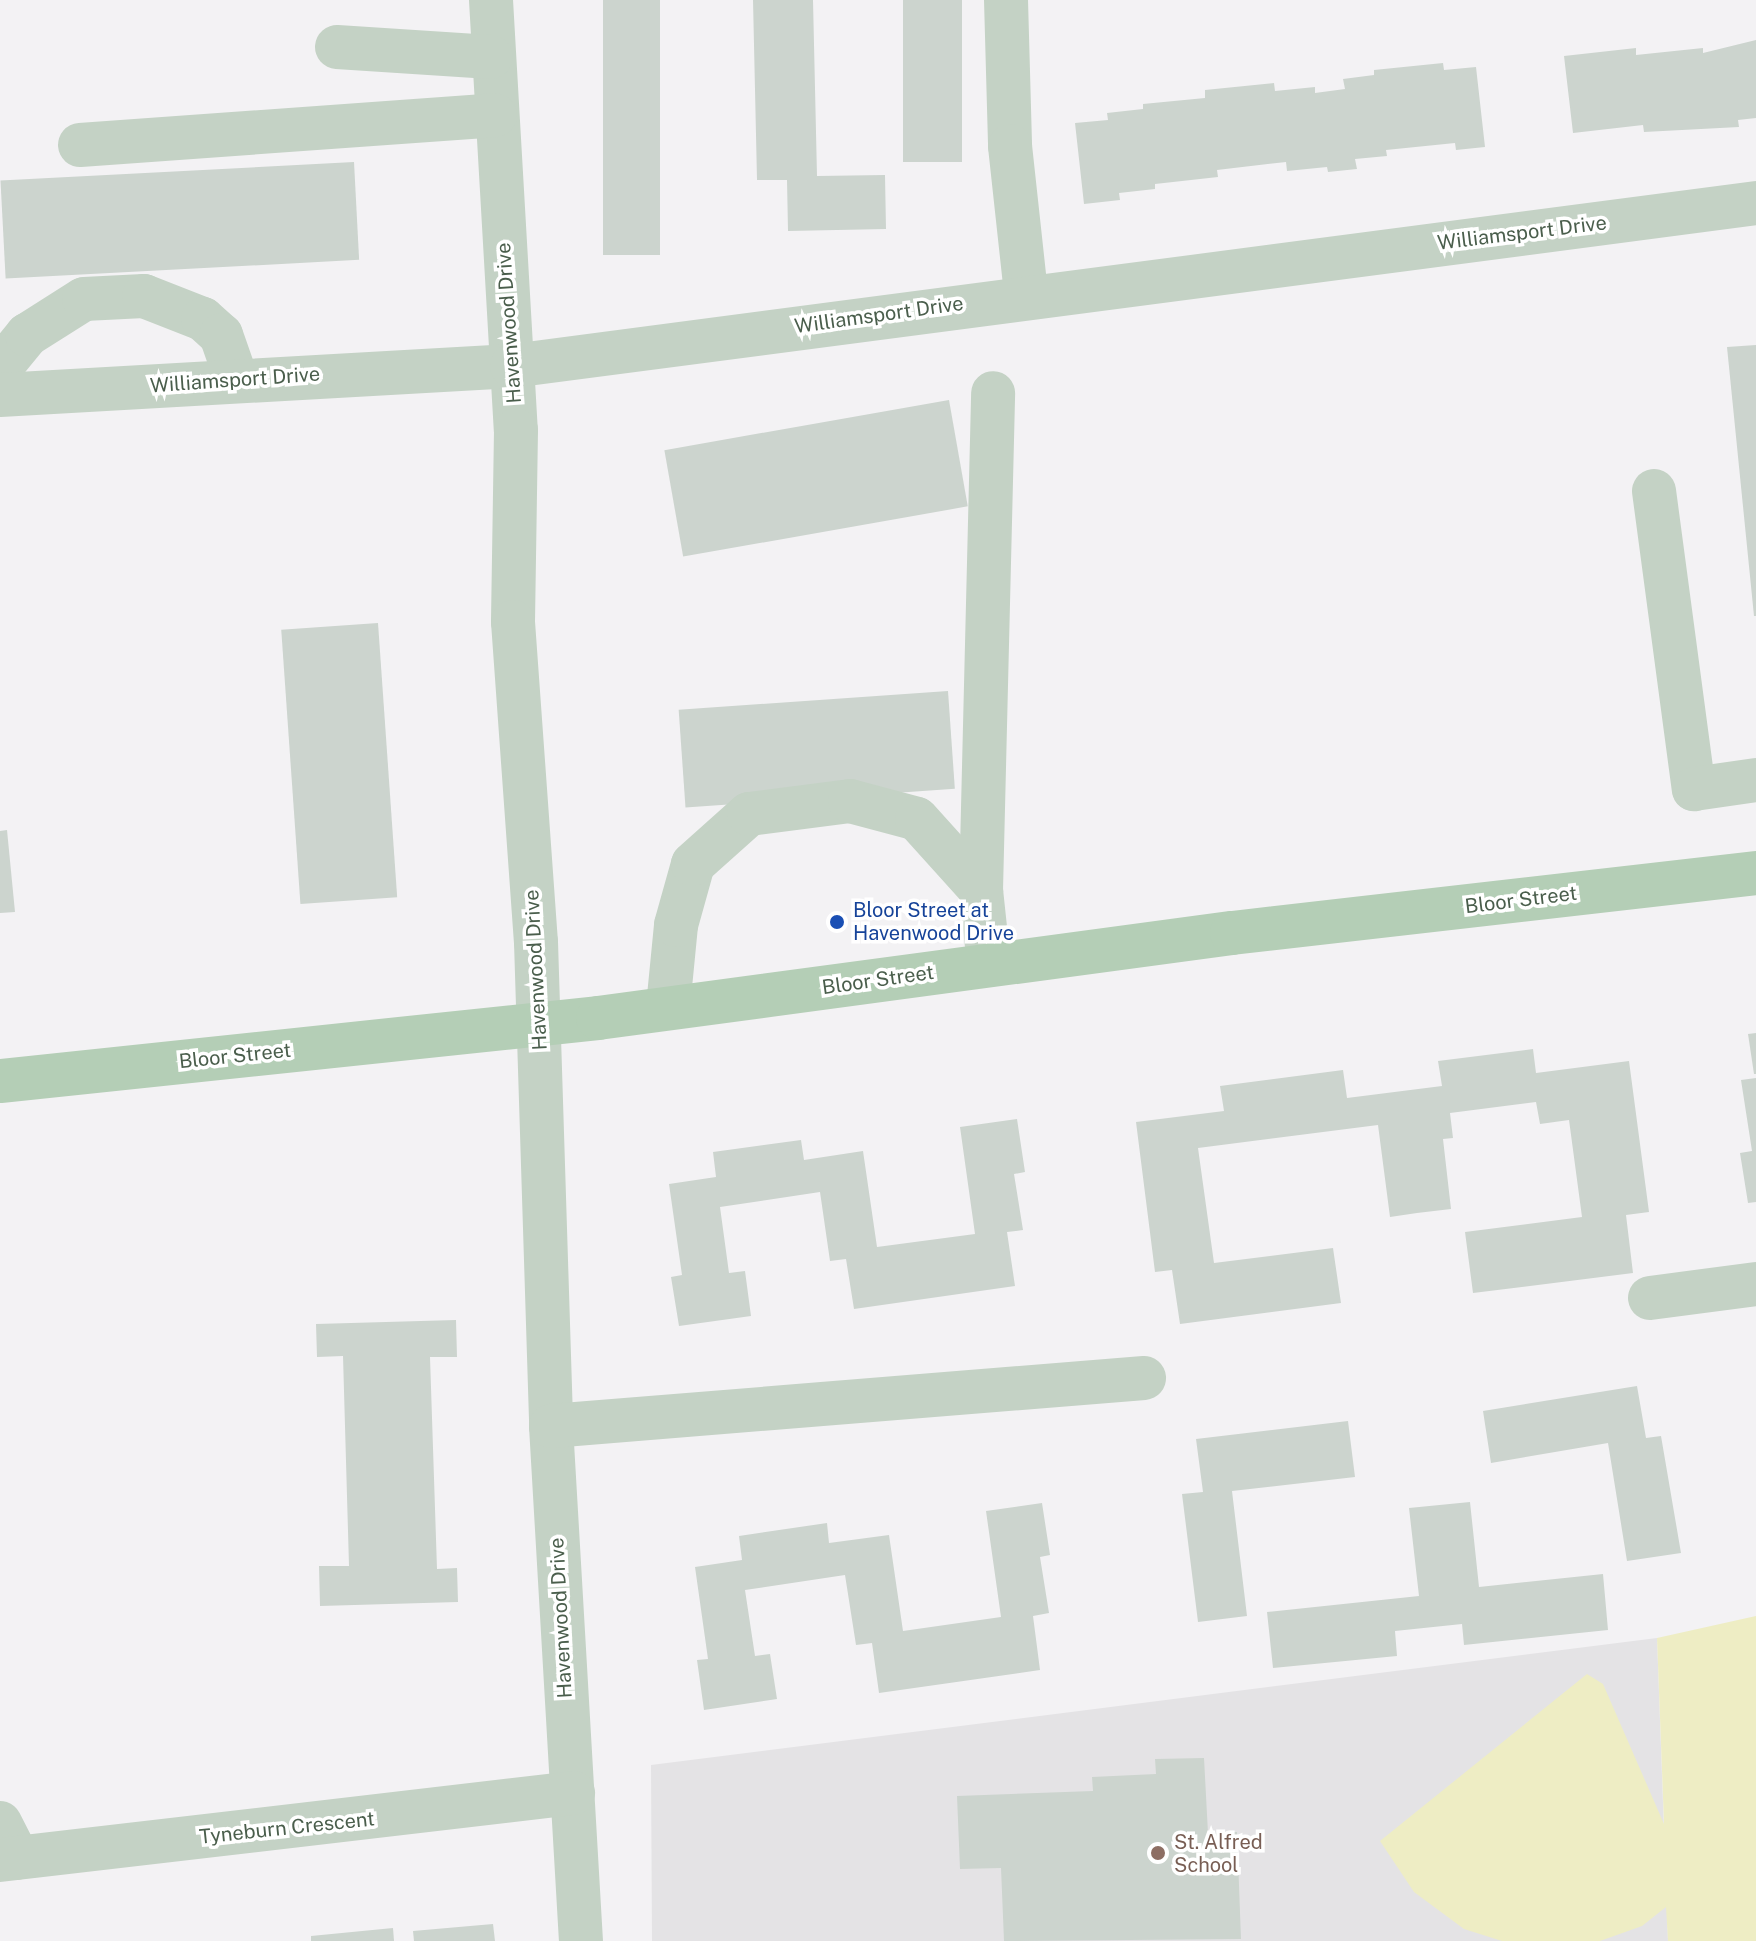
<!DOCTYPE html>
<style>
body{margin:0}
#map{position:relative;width:1756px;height:1941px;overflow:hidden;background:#f3f2f4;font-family:"Public Sans",sans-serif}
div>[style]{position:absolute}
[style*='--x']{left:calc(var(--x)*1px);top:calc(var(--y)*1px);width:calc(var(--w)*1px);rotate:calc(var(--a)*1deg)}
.education>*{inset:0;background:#e4e3e5}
.green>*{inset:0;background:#eeedc4}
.building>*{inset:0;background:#ccd4ce;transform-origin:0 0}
.minor>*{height:44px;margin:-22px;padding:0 22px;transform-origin:22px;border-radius:22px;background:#c4d2c5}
.major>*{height:44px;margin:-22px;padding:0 22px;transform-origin:22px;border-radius:22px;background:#b4ceb6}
.dots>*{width:22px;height:22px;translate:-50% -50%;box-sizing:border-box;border:4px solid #fff;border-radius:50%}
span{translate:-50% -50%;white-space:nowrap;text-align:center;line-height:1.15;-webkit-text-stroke:7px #fff;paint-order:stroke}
.street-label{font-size:20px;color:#4a5e4c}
.transit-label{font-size:20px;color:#164399}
.left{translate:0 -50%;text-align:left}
.education-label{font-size:20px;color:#785e54}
</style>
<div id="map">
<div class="education">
<div style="clip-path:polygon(1657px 1638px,1668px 1941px,652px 1941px,651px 1765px)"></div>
</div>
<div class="green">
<div style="clip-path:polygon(1756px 1616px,1756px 1941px,1668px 1941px,1666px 1907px,1642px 1926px,1600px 1941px,1502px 1941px,1464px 1929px,1414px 1892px,1380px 1841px,1587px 1674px,1603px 1684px,1664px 1824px,1657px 1638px)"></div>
</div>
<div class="building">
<div style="left:603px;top:0;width:57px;height:255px"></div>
<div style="clip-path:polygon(753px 0,813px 0,817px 176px,885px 175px,886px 229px,788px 231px,787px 180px,757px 180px)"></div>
<div style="left:903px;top:0;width:59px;height:162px"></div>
<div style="clip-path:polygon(1756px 40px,1756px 118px,1738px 120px,1739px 127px,1644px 132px,1643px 125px,1573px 133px,1564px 56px,1636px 48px,1636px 55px,1703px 48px,1703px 53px)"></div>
<div style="clip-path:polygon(1443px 63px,1444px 70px,1476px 67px,1485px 147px,1456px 150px,1455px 143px,1386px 150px,1387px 156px,1355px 159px,1357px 169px,1328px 172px,1327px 167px,1287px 171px,1286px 162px,1217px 170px,1218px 177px,1155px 184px,1155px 189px,1119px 193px,1120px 200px,1084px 204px,1075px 123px,1108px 120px,1107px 113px,1143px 109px,1143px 104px,1205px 98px,1205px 90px,1274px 83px,1275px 91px,1315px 87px,1315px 93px,1345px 89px,1343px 79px,1374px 75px,1374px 70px)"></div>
<div style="left:354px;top:162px;width:98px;height:354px;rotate:87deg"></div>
<div style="clip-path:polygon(1756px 345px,1756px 616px,1754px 616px,1727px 347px)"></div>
<div style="left:949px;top:400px;width:108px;height:289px;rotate:80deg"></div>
<div style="left:378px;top:623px;width:275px;height:97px;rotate:86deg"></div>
<div style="left:948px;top:691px;width:98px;height:270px;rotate:86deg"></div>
<div style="clip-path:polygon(7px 830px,15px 912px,0 913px,0 831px)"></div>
<div style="clip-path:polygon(1756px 1033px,1756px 1074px,1754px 1074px,1748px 1034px)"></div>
<div style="clip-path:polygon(1533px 1049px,1536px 1073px,1629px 1061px,1649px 1212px,1626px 1215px,1633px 1273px,1473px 1293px,1465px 1232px,1582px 1217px,1569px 1120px,1540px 1124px,1536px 1102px,1450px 1113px,1453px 1138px,1443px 1139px,1451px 1209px,1417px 1213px,1390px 1217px,1378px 1125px,1198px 1148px,1214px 1263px,1333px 1248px,1341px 1303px,1180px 1324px,1172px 1270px,1155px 1272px,1136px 1122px,1224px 1111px,1220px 1086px,1343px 1070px,1347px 1098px,1442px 1086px,1438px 1061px)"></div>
<div style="clip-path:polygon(1756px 1078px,1756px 1202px,1748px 1203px,1740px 1153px,1752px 1151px,1741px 1080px)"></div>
<div style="clip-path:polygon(1017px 1119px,1025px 1172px,1014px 1174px,1023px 1230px,1007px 1232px,1015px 1286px,854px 1309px,846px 1259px,830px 1261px,820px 1192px,720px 1207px,729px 1273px,745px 1271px,751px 1316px,679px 1326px,671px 1277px,682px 1275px,669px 1184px,716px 1177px,713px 1152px,801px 1140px,804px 1160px,863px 1151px,877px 1247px,975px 1234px,960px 1127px)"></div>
<div style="clip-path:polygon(456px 1320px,457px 1357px,430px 1357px,437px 1569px,457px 1568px,458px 1602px,320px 1606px,319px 1566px,349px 1566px,343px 1356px,317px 1357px,316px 1324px)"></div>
<div style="clip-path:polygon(1637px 1386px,1646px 1438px,1661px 1436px,1681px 1553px,1627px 1561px,1608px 1443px,1491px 1463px,1483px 1411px)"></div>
<div style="clip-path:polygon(1348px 1421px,1355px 1477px,1232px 1491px,1247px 1616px,1198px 1622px,1182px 1494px,1203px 1492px,1196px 1439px)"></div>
<div style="clip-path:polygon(1470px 1502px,1479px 1587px,1603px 1574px,1608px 1630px,1464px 1645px,1462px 1624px,1395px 1631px,1397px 1656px,1273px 1668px,1267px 1612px,1419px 1596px,1409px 1508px)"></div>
<div style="clip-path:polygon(1042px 1503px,1050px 1555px,1040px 1557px,1049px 1613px,1033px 1616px,1040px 1670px,879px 1693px,872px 1643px,856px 1645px,845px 1575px,745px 1590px,755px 1656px,770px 1654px,777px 1699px,704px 1710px,697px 1660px,708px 1659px,695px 1567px,742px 1560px,739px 1536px,827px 1523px,829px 1543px,889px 1535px,903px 1631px,1001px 1617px,986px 1511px)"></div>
<div style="clip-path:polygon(1204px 1758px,1208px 1833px,1237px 1832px,1241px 1939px,1004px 1941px,1001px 1868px,960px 1869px,957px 1796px,1093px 1791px,1092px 1777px,1156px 1774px,1155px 1759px)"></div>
<div style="clip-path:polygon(493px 1924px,495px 1941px,414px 1941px,413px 1931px)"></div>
<div style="clip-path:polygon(393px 1928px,394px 1941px,311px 1941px,311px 1936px)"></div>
</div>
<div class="minor">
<div style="--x:491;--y:0;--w:431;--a:86.7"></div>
<div style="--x:516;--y:430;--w:192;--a:90.9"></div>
<div style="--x:513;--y:622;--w:321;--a:85.9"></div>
<div style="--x:536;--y:942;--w:484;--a:88.2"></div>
<div style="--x:551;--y:1426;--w:516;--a:86.67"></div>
<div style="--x:1006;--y:0;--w:146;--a:88.4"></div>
<div style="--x:1010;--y:146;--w:149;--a:83.8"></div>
<div style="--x:337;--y:47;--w:154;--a:3.7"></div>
<div style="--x:80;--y:145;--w:416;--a:-4.1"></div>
<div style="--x:0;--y:368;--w:43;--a:-50.7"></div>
<div style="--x:27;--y:335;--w:67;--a:-32.3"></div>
<div style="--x:84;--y:299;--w:60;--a:-2.9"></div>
<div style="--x:144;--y:296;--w:63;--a:21.3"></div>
<div style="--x:203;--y:319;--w:24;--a:42"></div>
<div style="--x:221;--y:335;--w:46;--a:70.8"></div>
<div style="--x:0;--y:395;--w:513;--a:-3.24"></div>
<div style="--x:512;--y:366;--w:1255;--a:-7.46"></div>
<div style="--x:1654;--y:491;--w:301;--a:82.4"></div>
<div style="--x:1694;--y:789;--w:63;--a:-8.3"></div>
<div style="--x:989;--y:965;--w:75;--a:-96.1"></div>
<div style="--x:981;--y:890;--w:497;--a:-88.6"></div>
<div style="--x:668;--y:1007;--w:82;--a:-84.4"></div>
<div style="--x:676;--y:925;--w:63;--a:-74.4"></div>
<div style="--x:693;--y:864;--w:75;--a:-41.8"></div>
<div style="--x:749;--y:814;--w:102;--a:-7.3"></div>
<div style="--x:850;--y:801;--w:69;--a:15"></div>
<div style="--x:917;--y:819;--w:96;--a:48"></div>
<div style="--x:1650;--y:1298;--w:107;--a:-7.5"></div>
<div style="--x:551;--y:1426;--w:595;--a:-4.63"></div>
<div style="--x:0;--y:1823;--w:39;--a:63"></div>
<div style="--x:0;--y:1860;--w:577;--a:-6.67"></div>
</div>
<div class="major">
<div style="--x:0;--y:1081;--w:601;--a:-6.01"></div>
<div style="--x:598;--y:1018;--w:640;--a:-7.64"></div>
<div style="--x:1232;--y:933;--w:527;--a:-6.53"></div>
</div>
<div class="dots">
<div style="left:837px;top:922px;background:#1a4fb4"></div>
<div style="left:1158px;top:1853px;background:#8d6e63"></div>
</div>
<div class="street-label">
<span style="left:1522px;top:233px;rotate:-7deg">Williamsport Drive</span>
<span style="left:879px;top:315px;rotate:-8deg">Williamsport Drive</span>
<span style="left:509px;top:323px;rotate:-94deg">Havenwood Drive</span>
<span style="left:235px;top:380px;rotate:-4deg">Williamsport Drive</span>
<span style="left:1521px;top:900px;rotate:-7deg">Bloor Street</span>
<span style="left:536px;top:970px;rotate:-93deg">Havenwood Drive</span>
<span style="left:878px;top:980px;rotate:-8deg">Bloor Street</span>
<span style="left:235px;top:1056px;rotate:-6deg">Bloor Street</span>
<span style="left:561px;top:1618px;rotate:-93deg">Havenwood Drive</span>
<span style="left:287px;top:1828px;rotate:-6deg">Tyneburn Crescent</span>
</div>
<div class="transit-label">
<span class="left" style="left:853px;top:922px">Bloor Street at<br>Havenwood Drive</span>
</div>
<div class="education-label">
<span class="left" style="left:1174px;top:1854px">St. Alfred<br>School</span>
</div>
</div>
